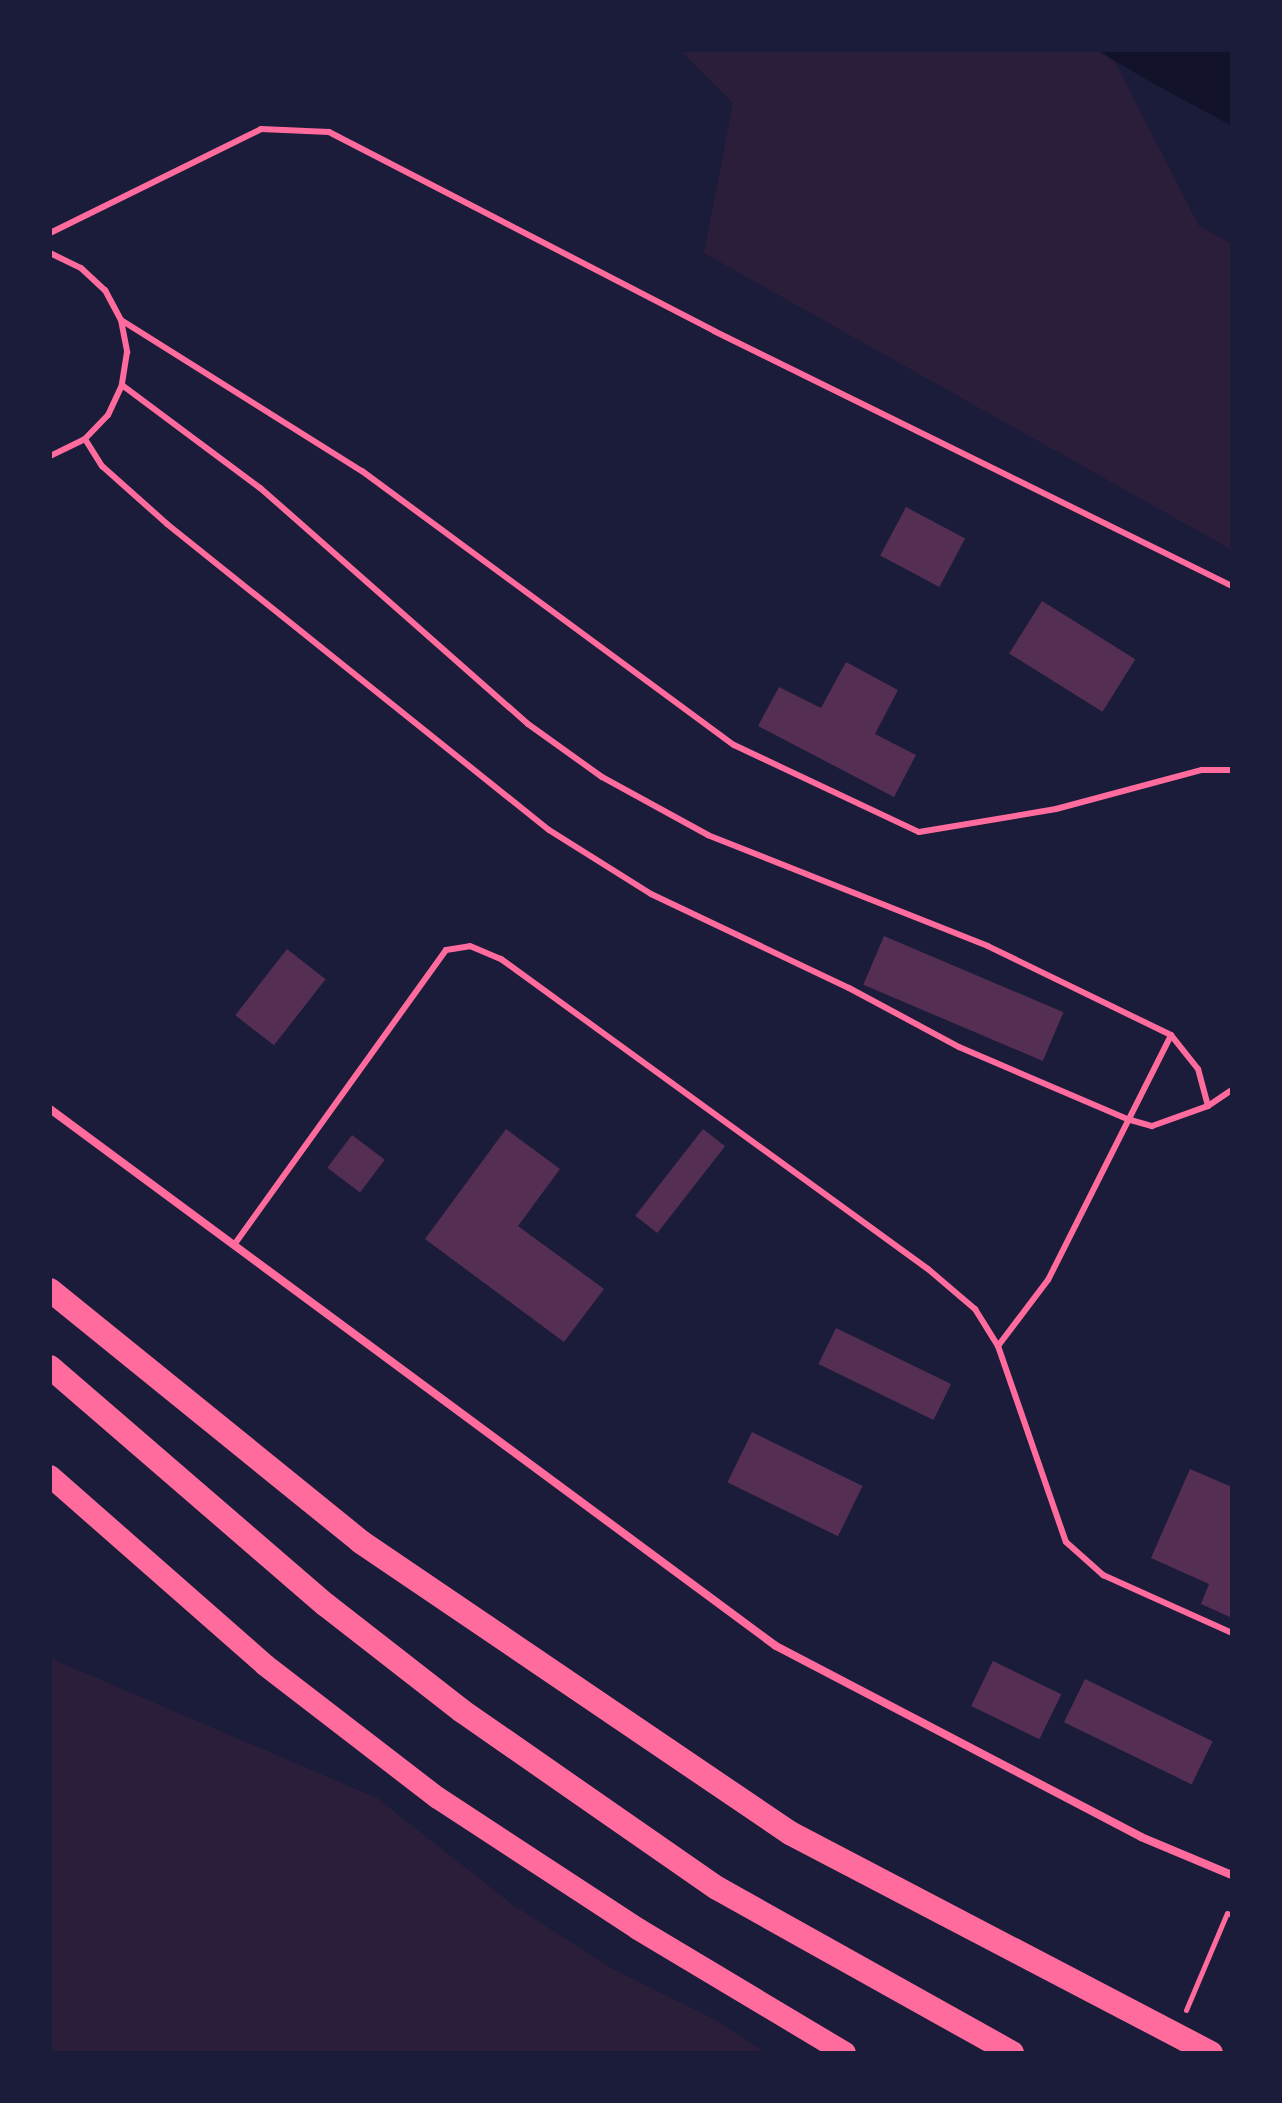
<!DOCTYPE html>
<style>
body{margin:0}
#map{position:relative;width:1282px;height:2103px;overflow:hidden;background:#1b1b3a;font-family:"Varela Round",sans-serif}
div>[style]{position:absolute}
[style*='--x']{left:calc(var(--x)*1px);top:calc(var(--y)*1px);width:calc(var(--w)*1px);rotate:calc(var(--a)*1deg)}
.green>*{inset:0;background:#2a1e3b}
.water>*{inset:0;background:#12122b}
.building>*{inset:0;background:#542f53;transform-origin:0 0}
.path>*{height:5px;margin:-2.5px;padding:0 2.5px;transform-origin:2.5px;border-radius:2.5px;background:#ff6b9d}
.service>*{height:6px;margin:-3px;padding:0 3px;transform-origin:3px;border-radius:3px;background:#ff6b9d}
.minor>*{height:8px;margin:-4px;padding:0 4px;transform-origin:4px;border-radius:4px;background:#ff6b9d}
.trunk>*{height:22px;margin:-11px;padding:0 11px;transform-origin:11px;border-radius:11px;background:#ff6b9d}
.motorway>*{height:24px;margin:-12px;padding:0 12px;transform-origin:12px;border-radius:12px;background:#ff6b9d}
span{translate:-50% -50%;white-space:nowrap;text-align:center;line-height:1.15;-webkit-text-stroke:8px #1b1b3a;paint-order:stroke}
.frame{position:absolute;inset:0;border:52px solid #1b1b3a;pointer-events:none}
</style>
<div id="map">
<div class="green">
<div style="clip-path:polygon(680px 50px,1097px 50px,1115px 62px,1199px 226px,1232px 244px,1232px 550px,704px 253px,733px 103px)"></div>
<div style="clip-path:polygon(50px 1658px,377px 1798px,513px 1905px,611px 1968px,714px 2019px,766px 2053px,50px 2053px)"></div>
</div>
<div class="water">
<div style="clip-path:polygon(1097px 50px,1232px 50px,1232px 126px,1149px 81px)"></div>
</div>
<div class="building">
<div style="left:906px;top:507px;width:67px;height:55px;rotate:28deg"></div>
<div style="left:1042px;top:601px;width:110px;height:62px;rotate:32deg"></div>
<div style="clip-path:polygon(846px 662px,898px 690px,875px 734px,916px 755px,894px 797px,758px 726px,779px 687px,821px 708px)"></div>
<div style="left:884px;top:936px;width:195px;height:53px;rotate:23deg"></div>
<div style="left:287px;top:949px;width:49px;height:84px;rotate:38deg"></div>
<div style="clip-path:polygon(506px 1129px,560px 1169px,518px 1226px,604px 1289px,564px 1342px,425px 1239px)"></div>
<div style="left:703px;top:1129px;width:28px;height:110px;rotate:38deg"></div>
<div style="left:352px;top:1135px;width:41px;height:41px;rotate:37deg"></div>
<div style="left:836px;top:1328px;width:128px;height:40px;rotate:26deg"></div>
<div style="left:752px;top:1432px;width:123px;height:56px;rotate:26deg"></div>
<div style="clip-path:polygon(1190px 1469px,1232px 1487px,1232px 1618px,1201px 1604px,1209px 1584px,1151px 1558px)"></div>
<div style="left:993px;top:1661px;width:76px;height:50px;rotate:26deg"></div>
<div style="left:1085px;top:1679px;width:142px;height:48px;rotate:26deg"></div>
</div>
<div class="path">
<div style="--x:1186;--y:2010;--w:105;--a:-67.1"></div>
<div style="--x:1227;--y:1913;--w:5;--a:22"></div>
</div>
<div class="service">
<div style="--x:50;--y:233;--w:235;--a:-26.2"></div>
<div style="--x:261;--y:129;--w:68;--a:2.5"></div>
<div style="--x:329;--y:132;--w:433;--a:27.3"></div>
<div style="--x:714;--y:331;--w:577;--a:26.21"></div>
<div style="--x:50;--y:253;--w:34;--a:26"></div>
<div style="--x:81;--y:268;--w:33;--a:43"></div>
<div style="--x:105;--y:290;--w:34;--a:62"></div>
<div style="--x:121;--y:320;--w:33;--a:79"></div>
<div style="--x:127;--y:352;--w:33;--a:99"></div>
<div style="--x:122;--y:385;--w:33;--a:115"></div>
<div style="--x:108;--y:415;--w:33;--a:134"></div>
<div style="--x:85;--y:439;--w:39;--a:154"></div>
<div style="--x:121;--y:320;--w:284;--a:32.1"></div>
<div style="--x:362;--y:471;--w:462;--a:36.4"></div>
<div style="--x:734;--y:745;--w:204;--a:25.2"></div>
<div style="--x:919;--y:832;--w:139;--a:-9.5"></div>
<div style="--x:1056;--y:809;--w:151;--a:-15"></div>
<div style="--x:1202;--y:770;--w:30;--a:0"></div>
<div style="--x:85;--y:439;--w:32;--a:58"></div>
<div style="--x:102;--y:466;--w:87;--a:41.7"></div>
<div style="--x:167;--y:524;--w:489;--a:38.7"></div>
<div style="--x:549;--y:830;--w:120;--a:32.1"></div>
<div style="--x:651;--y:894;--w:219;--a:25.4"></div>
<div style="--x:849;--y:988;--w:125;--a:28.2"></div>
<div style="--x:959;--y:1047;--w:183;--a:23.2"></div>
<div style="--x:1127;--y:1119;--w:26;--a:16"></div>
<div style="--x:1152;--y:1126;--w:59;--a:-19.7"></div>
<div style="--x:1208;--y:1106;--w:38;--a:-105"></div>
<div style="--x:1198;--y:1069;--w:43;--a:-128.5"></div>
<div style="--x:1171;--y:1035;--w:203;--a:-154.1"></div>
<div style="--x:988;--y:946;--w:301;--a:-158.4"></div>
<div style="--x:708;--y:835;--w:121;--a:-151.3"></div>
<div style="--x:602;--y:777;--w:91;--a:-144.4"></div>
<div style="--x:528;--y:724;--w:357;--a:-138.6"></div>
<div style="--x:260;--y:488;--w:172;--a:-143.3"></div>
<div style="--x:1208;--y:1106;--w:29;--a:-34"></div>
<div style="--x:234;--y:1245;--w:363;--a:-54.3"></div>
<div style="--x:446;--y:950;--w:24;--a:-9"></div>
<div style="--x:470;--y:946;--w:34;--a:23"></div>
<div style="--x:501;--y:959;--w:528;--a:35.98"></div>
<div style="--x:928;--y:1269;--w:62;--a:40.4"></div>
<div style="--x:975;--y:1309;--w:44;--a:58.1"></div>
<div style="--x:998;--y:1346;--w:207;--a:70.9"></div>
<div style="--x:1066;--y:1542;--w:50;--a:41.7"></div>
<div style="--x:1103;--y:1575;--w:141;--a:24.2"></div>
<div style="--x:998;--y:1346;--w:83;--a:-52.9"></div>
<div style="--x:1048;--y:1280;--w:274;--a:-63.3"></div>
</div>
<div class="minor">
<div style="--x:50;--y:1109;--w:903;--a:36.49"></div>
<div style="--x:776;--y:1646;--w:412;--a:27.6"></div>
<div style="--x:1141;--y:1837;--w:99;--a:22.7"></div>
</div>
<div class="trunk">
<div style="--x:50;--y:1476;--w:286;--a:41.3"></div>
<div style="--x:265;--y:1665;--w:218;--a:37.6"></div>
<div style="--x:438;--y:1798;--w:239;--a:33.2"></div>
<div style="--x:638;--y:1929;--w:241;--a:30.9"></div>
</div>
<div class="motorway">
<div style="--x:50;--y:1290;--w:400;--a:39"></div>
<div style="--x:361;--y:1542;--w:518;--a:34.15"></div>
<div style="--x:790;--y:1833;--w:475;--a:27.6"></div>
<div style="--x:50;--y:1367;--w:364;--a:40.8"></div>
<div style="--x:326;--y:1605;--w:172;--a:37.9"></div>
<div style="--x:462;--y:1711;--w:310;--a:34.8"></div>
<div style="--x:717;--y:1888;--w:338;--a:29.2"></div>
</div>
<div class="frame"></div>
</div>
